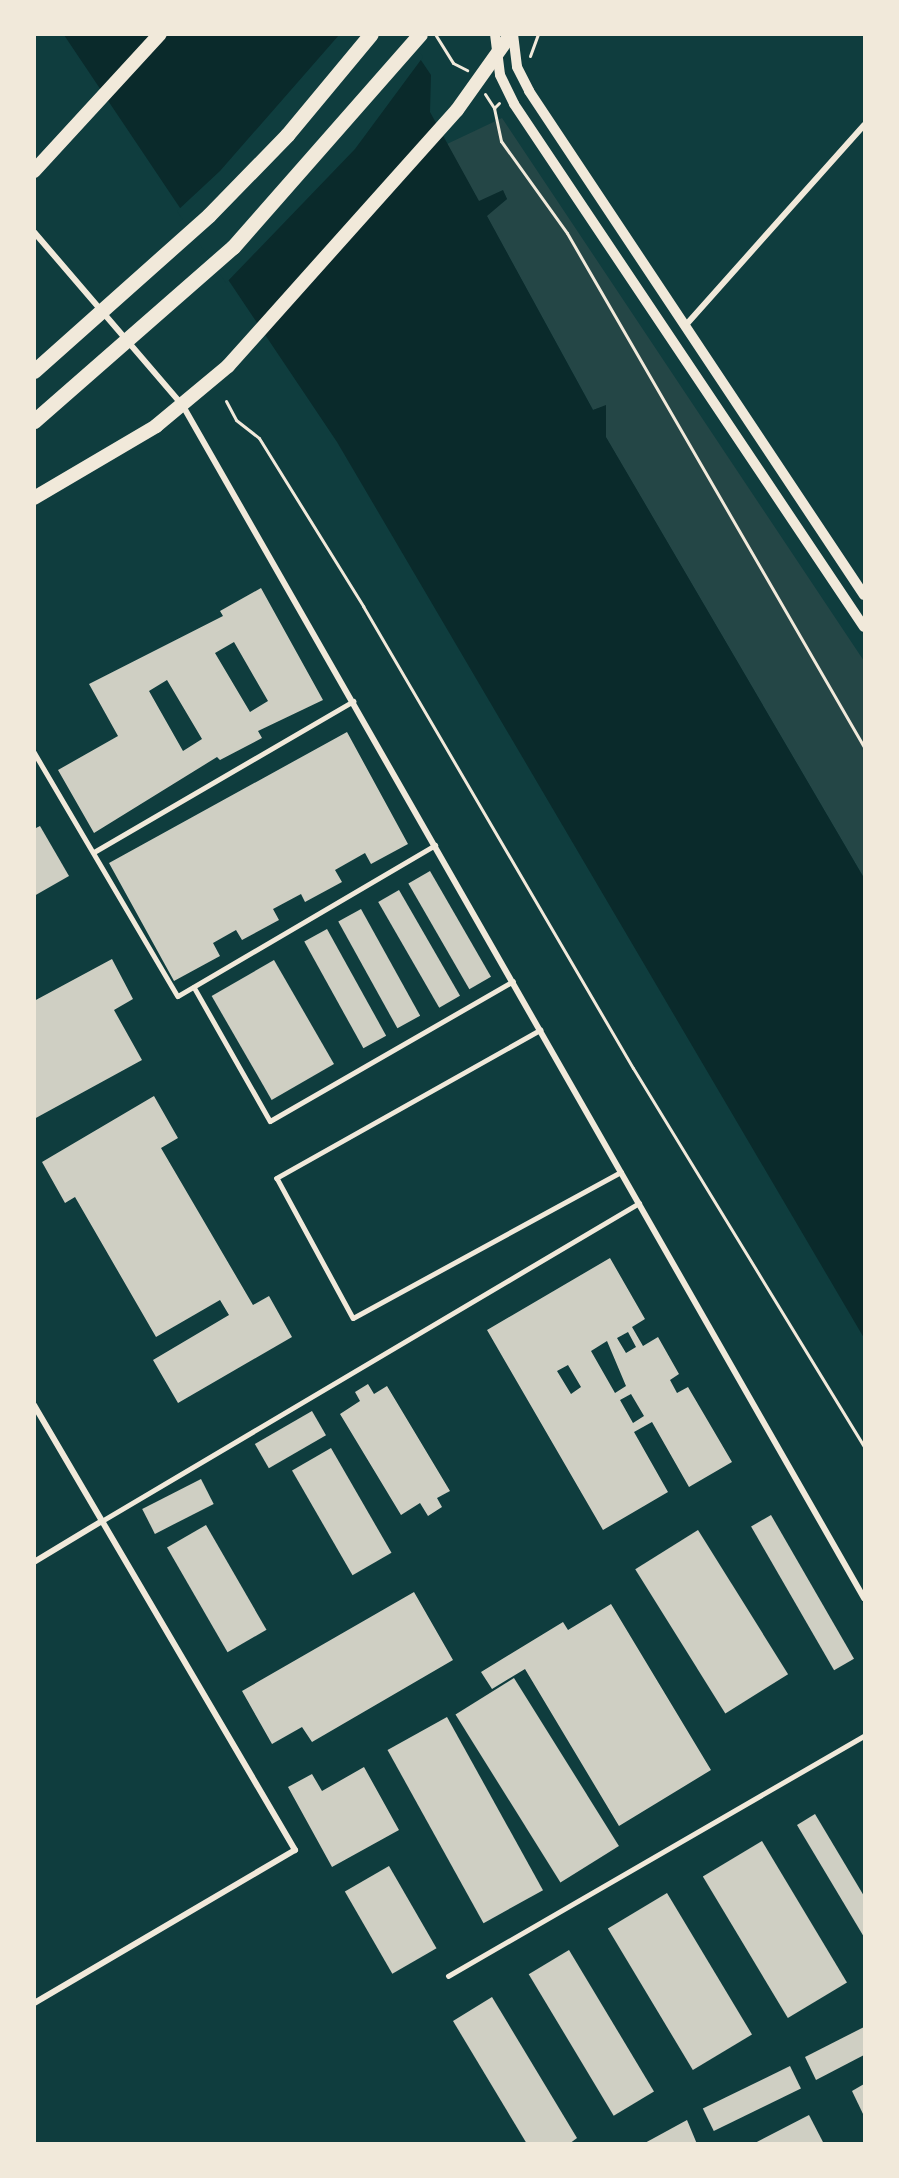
<!DOCTYPE html>
<style>
body{margin:0}
#map{position:relative;width:899px;height:2178px;overflow:hidden;background:#0f3d3e;font-family:"Archivo Narrow",sans-serif}
div>[style]{position:absolute}
[style*='--x']{left:calc(var(--x)*1px);top:calc(var(--y)*1px);width:calc(var(--w)*1px);rotate:calc(var(--a)*1deg)}
.green>*{inset:0;background:#244646}
.water>*{inset:0;background:#0a2a2b}
.pier>*{inset:0;background:#0f3d3e}
.building>*{inset:0;background:#cfcfc3;transform-origin:0 0}
.path>*{height:3px;margin:-1.5px;padding:0 1.5px;transform-origin:1.5px;border-radius:1.5px;background:#f1e9da}
.service>*{height:4.5px;margin:-2.25px;padding:0 2.25px;transform-origin:2.25px;border-radius:2.25px;background:#f1e9da}
.minor>*{height:6px;margin:-3px;padding:0 3px;transform-origin:3px;border-radius:3px;background:#f1e9da}
.tertiary>*{height:10px;margin:-5px;padding:0 5px;transform-origin:5px;border-radius:5px;background:#f1e9da}
.primary>*{height:14px;margin:-7px;padding:0 7px;transform-origin:7px;border-radius:7px;background:#f1e9da}
.trunk>*{height:15px;margin:-7.5px;padding:0 7.5px;transform-origin:7.5px;border-radius:7.5px;background:#f1e9da}
span{translate:-50% -50%;white-space:nowrap;text-align:center;line-height:1.15;-webkit-text-stroke:6px #f1e9da;paint-order:stroke}
.frame{position:absolute;inset:0;border:36px solid #f1e9da;pointer-events:none}
</style>
<div id="map">
<div class="green">
<div style="clip-path:polygon(502px 118px,864px 661px,864px 878px,605px 436px,606px 406px,593px 410px,486px 215px,507px 199px,503px 191px,479px 202px,447px 144px)"></div>
</div>
<div class="water">
<div style="clip-path:polygon(64px 35px,404px 35px,431px 75px,430px 112px,479px 201px,503px 190px,507px 199px,487px 216px,593px 410px,606px 405px,606px 437px,864px 878px,864px 1338px,337px 442px)"></div>
</div>
<div class="pier">
<div style="clip-path:polygon(407px 34px,423px 57px,355px 149px,226px 283px,177px 211px,220px 171px,339px 35px)"></div>
</div>
<div class="building">
<div style="clip-path:polygon(evenodd,261px 588px,323px 700px,258px 731px,262px 738px,220px 760px,217px 757px,94px 833px,58px 770px,118px 736px,89px 684px,223px 616px,220px 611px,261px 588px,234px 642px,268px 701px,250px 712px,215px 653px,234px 642px,261px 588px,167px 680px,202px 739px,183px 751px,149px 691px,167px 680px)"></div>
<div style="clip-path:polygon(347px 732px,408px 844px,371px 864px,365px 853px,335px 870px,342px 882px,305px 902px,301px 894px,273px 909px,279px 920px,242px 940px,236px 930px,213px 943px,220px 956px,174px 981px,109px 863px)"></div>
<div style="clip-path:polygon(40px 826px,69px 876px,34px 896px,34px 829px)"></div>
<div style="left:430px;top:871px;width:122px;height:25px;rotate:60deg"></div>
<div style="left:399px;top:890px;width:122px;height:24px;rotate:60deg"></div>
<div style="left:361px;top:909px;width:122px;height:26px;rotate:61deg"></div>
<div style="left:327px;top:929px;width:122px;height:26px;rotate:61deg"></div>
<div style="clip-path:polygon(112px 959px,133px 999px,114px 1010px,142px 1060px,34px 1119px,34px 1001px)"></div>
<div style="left:274px;top:960px;width:120px;height:72px;rotate:60deg"></div>
<div style="clip-path:polygon(154px 1096px,178px 1138px,161px 1148px,253px 1305px,269px 1296px,292px 1337px,178px 1403px,153px 1360px,229px 1315px,220px 1300px,156px 1337px,75px 1197px,65px 1203px,42px 1162px)"></div>
<div style="clip-path:polygon(evenodd,610px 1258px,645px 1319px,632px 1327px,643px 1346px,658px 1337px,679px 1374px,670px 1380px,677px 1393px,688px 1387px,732px 1462px,689px 1487px,652px 1422px,634px 1432px,668px 1492px,603px 1530px,487px 1330px,610px 1258px,628px 1332px,636px 1347px,626px 1353px,617px 1338px,628px 1332px,610px 1258px,607px 1341px,626px 1386px,615px 1393px,591px 1351px,607px 1341px,610px 1258px,568px 1365px,581px 1387px,571px 1394px,557px 1371px,568px 1365px,610px 1258px,631px 1394px,644px 1416px,633px 1423px,620px 1400px,631px 1394px)"></div>
<div style="clip-path:polygon(368px 1384px,374px 1394px,387px 1386px,450px 1491px,437px 1498px,442px 1507px,428px 1516px,420px 1503px,401px 1515px,340px 1414px,360px 1401px,355px 1392px)"></div>
<div style="left:312px;top:1411px;width:28px;height:66px;rotate:60deg"></div>
<div style="left:331px;top:1448px;width:121px;height:45px;rotate:60deg"></div>
<div style="left:201px;top:1479px;width:28px;height:66px;rotate:63deg"></div>
<div style="left:771px;top:1515px;width:166px;height:23px;rotate:60deg"></div>
<div style="left:206px;top:1525px;width:121px;height:45px;rotate:60deg"></div>
<div style="left:698px;top:1530px;width:170px;height:74px;rotate:58deg"></div>
<div style="clip-path:polygon(414px 1592px,453px 1660px,312px 1742px,302px 1727px,272px 1744px,242px 1691px)"></div>
<div style="clip-path:polygon(611px 1604px,711px 1770px,619px 1826px,525px 1669px,492px 1689px,481px 1672px,563px 1622px,568px 1630px)"></div>
<div style="left:514px;top:1678px;width:198px;height:69px;rotate:58deg"></div>
<div style="left:447px;top:1717px;width:198px;height:68px;rotate:61deg"></div>
<div style="clip-path:polygon(364px 1767px,399px 1830px,332px 1867px,288px 1787px,312px 1774px,322px 1791px)"></div>
<div style="clip-path:polygon(815px 1814px,864px 1896px,864px 1937px,797px 1825px)"></div>
<div style="left:762px;top:1841px;width:165px;height:69px;rotate:59deg"></div>
<div style="left:389px;top:1866px;width:95px;height:51px;rotate:60deg"></div>
<div style="left:667px;top:1893px;width:165px;height:69px;rotate:59deg"></div>
<div style="left:569px;top:1950px;width:165px;height:47px;rotate:59deg"></div>
<div style="clip-path:polygon(492px 1997px,577px 2138px,569px 2144px,527px 2144px,453px 2021px)"></div>
<div style="clip-path:polygon(864px 2027px,864px 2055px,816px 2080px,805px 2057px)"></div>
<div style="left:790px;top:2066px;width:25px;height:97px;rotate:64deg"></div>
<div style="clip-path:polygon(864px 2084px,864px 2116px,852px 2091px)"></div>
<div style="clip-path:polygon(809px 2115px,824px 2144px,753px 2144px)"></div>
<div style="clip-path:polygon(687px 2120px,697px 2144px,643px 2144px)"></div>
</div>
<div class="path">
<div style="--x:435;--y:34;--w:34;--a:58"></div>
<div style="--x:453;--y:63;--w:16;--a:27"></div>
<div style="--x:530;--y:56;--w:23;--a:-70"></div>
<div style="--x:485;--y:94;--w:17;--a:57"></div>
<div style="--x:499;--y:103;--w:7;--a:135"></div>
<div style="--x:494;--y:108;--w:34;--a:78"></div>
<div style="--x:501;--y:141;--w:113;--a:54.3"></div>
<div style="--x:567;--y:233;--w:594;--a:59.98"></div>
<div style="--x:226;--y:401;--w:21;--a:62"></div>
<div style="--x:236;--y:420;--w:29;--a:38"></div>
<div style="--x:259;--y:438;--w:198;--a:58.2"></div>
<div style="--x:363;--y:606;--w:535;--a:59.7"></div>
<div style="--x:633;--y:1068;--w:443;--a:58.6"></div>
</div>
<div class="service">
<div style="--x:34;--y:752;--w:283;--a:59.5"></div>
<div style="--x:178;--y:996;--w:298;--a:-30.4"></div>
<div style="--x:94;--y:852;--w:300;--a:-30.2"></div>
<div style="--x:194;--y:987;--w:154;--a:60.4"></div>
<div style="--x:270;--y:1121;--w:280;--a:-29.9"></div>
<div style="--x:541;--y:1030;--w:303;--a:150.7"></div>
<div style="--x:277;--y:1178;--w:159;--a:61.5"></div>
<div style="--x:353;--y:1318;--w:305;--a:-28.6"></div>
<div style="--x:102;--y:1521;--w:624;--a:-30.63"></div>
<div style="--x:448;--y:1976;--w:480;--a:-30"></div>
</div>
<div class="minor">
<div style="--x:34;--y:232;--w:229;--a:49.4"></div>
<div style="--x:183;--y:406;--w:1373;--a:60.26"></div>
<div style="--x:685;--y:326;--w:269;--a:-48.3"></div>
<div style="--x:34;--y:1405;--w:516;--a:59.61"></div>
<div style="--x:295;--y:1850;--w:303;--a:149.6"></div>
<div style="--x:34;--y:1562;--w:79;--a:-31.1"></div>
</div>
<div class="tertiary">
<div style="--x:495;--y:34;--w:41;--a:83"></div>
<div style="--x:500;--y:75;--w:32;--a:64"></div>
<div style="--x:514;--y:104;--w:629;--a:56.21"></div>
<div style="--x:513;--y:34;--w:33;--a:83"></div>
<div style="--x:517;--y:67;--w:27;--a:63"></div>
<div style="--x:529;--y:91;--w:605;--a:56.39"></div>
</div>
<div class="primary">
<div style="--x:34;--y:171;--w:186;--a:-47.4"></div>
<div style="--x:34;--y:498;--w:142;--a:-30.5"></div>
<div style="--x:156;--y:426;--w:94;--a:-39.8"></div>
<div style="--x:228;--y:366;--w:343;--a:-48.2"></div>
<div style="--x:457;--y:110;--w:93;--a:-54.6"></div>
</div>
<div class="trunk">
<div style="--x:34;--y:371;--w:234;--a:-41.7"></div>
<div style="--x:209;--y:215;--w:112;--a:-45.7"></div>
<div style="--x:287;--y:135;--w:131;--a:-50.3"></div>
<div style="--x:34;--y:421;--w:264;--a:-41.2"></div>
<div style="--x:233;--y:247;--w:283;--a:-48.7"></div>
</div>
<div class="frame"></div>
</div>
